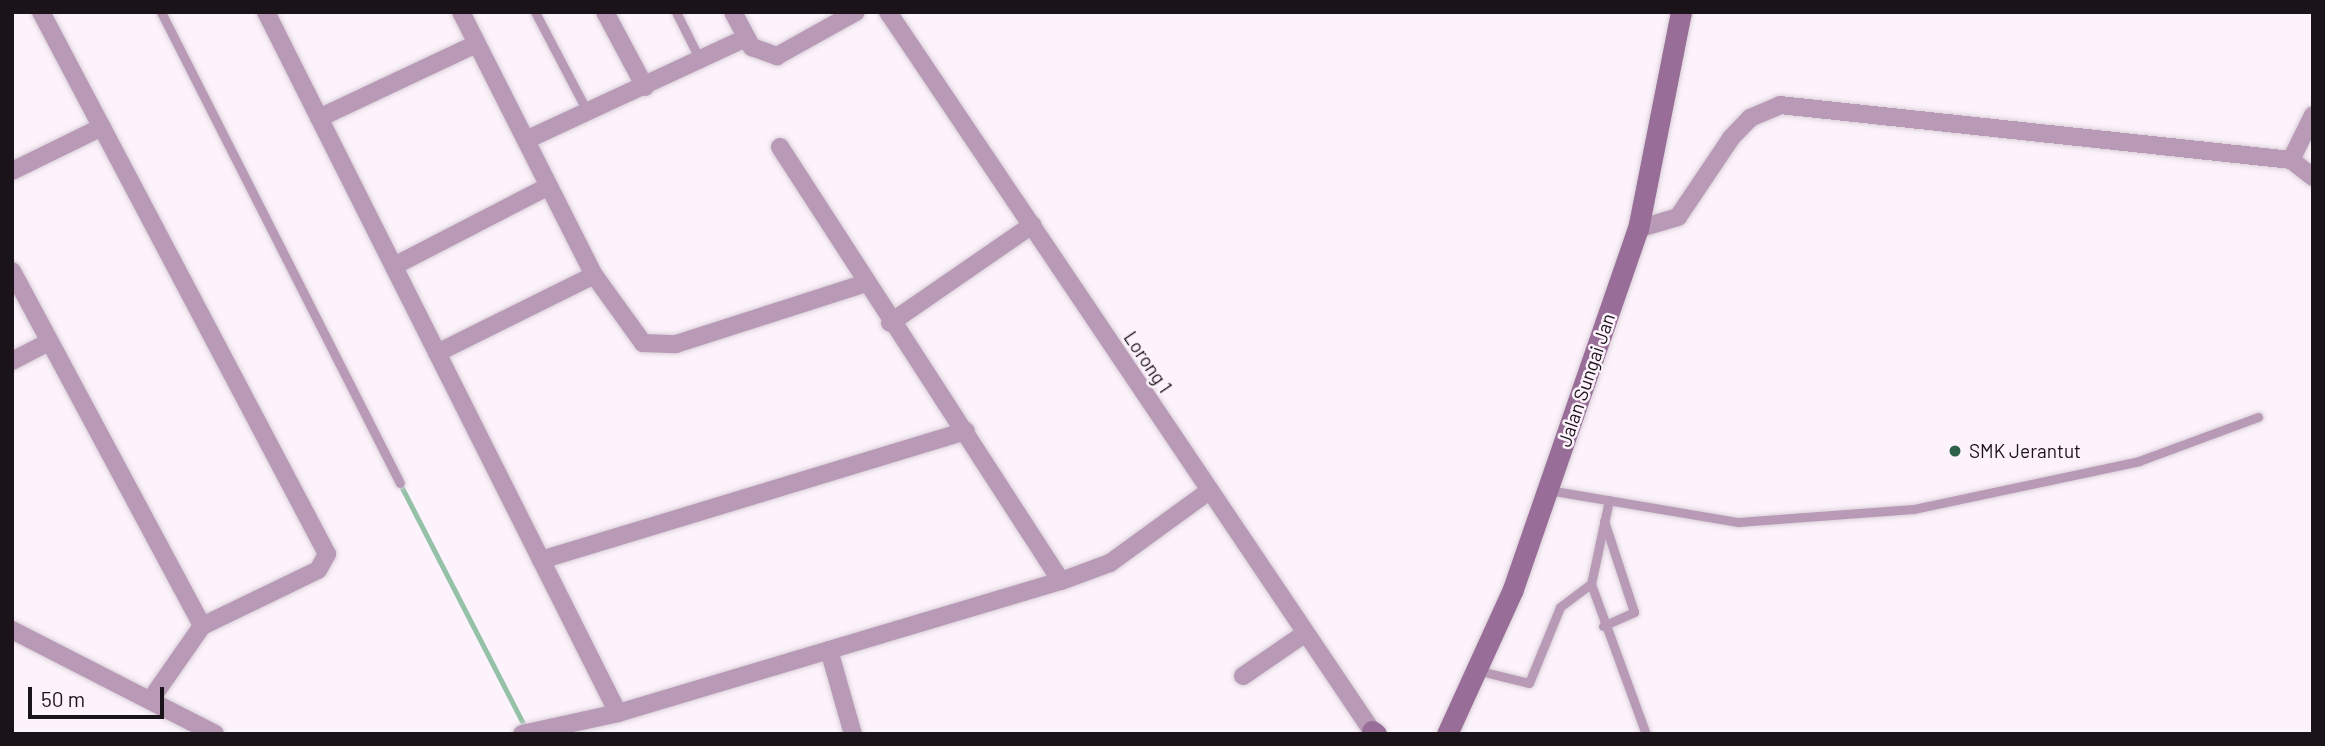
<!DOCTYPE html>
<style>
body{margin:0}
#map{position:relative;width:2325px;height:746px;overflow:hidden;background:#fdf3fc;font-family:Barlow,sans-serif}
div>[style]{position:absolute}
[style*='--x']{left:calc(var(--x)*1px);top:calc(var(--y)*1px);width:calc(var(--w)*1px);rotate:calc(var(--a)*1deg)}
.stream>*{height:5px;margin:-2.5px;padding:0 2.5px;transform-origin:2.5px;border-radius:2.5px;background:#95c1a8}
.roads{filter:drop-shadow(0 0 2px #d9cfd8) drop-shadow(0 0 2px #d9cfd8)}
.lane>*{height:9px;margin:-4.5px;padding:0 4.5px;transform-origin:4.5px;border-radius:4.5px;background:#b89ab7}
.street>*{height:18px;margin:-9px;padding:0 9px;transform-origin:9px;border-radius:9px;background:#b89ab7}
.secondary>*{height:21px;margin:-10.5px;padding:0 10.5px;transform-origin:10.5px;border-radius:10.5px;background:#986d97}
.dots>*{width:19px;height:19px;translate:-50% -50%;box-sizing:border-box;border:4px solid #fdf3fc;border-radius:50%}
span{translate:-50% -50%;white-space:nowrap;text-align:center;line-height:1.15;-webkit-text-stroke:5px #fdf3fc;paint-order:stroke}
.street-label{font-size:19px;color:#1b131a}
.poi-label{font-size:19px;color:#1b131a}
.left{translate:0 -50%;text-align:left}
.frame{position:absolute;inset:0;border:14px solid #1b131a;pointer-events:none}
.scale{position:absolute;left:28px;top:687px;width:136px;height:32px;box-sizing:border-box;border:4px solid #1b131a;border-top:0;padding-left:9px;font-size:21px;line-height:24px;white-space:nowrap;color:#1b131a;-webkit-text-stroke:5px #fdf3fc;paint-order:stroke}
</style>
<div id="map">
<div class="stream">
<div style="--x:399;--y:482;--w:278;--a:62.8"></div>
</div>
<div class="roads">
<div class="lane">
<div style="--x:161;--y:12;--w:528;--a:63.1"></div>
<div style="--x:535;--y:12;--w:114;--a:62.3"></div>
<div style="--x:676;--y:12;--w:54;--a:63.4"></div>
<div style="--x:1548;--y:490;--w:193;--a:9.6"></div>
<div style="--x:1738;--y:522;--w:176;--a:-4.2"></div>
<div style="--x:1914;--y:509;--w:230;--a:-12"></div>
<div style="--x:2139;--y:461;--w:127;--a:-20.3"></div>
<div style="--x:1609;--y:500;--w:86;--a:102.1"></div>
<div style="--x:1591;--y:584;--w:160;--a:69.9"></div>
<div style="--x:1603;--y:626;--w:34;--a:-24"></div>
<div style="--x:1634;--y:612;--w:96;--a:-108.2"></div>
<div style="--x:1480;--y:671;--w:50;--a:13.8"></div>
<div style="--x:1529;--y:683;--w:82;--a:-67.8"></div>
<div style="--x:1560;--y:607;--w:39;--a:-37"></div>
</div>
<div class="street">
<div style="--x:41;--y:12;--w:613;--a:62.18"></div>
<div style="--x:327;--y:554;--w:18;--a:119"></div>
<div style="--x:318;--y:570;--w:129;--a:154.2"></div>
<div style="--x:202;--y:626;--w:89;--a:124.9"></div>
<div style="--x:266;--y:12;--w:784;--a:63.34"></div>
<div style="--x:461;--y:12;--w:295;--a:63.2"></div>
<div style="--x:594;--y:275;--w:84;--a:54.2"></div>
<div style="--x:643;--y:343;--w:33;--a:2"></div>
<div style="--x:676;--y:344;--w:196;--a:-17.8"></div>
<div style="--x:605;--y:12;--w:85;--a:61.9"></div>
<div style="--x:733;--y:12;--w:40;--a:62"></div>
<div style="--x:752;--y:47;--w:27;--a:20"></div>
<div style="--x:777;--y:56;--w:90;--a:-29.1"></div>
<div style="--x:888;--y:12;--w:870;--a:56.05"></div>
<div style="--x:319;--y:118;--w:174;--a:-25.2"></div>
<div style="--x:526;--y:140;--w:242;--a:-24.9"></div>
<div style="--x:780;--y:147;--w:517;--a:57.08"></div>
<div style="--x:2291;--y:160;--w:50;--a:-63.9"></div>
<div style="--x:12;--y:171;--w:100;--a:-26.1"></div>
<div style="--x:1638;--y:229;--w:42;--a:-16.7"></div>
<div style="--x:1678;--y:217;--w:95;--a:-56.1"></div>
<div style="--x:1731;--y:138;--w:28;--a:-46"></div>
<div style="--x:1750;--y:118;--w:33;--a:-23"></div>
<div style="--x:1780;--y:105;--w:514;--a:6.14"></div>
<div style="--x:2291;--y:160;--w:28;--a:38"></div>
<div style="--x:394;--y:266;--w:174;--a:-27.3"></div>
<div style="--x:12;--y:271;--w:403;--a:61.8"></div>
<div style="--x:890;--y:323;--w:173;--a:-34.6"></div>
<div style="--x:437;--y:353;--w:175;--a:-26.4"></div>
<div style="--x:12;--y:361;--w:42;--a:-27.2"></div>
<div style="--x:541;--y:560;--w:444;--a:-16.9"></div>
<div style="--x:12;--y:630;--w:228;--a:27.1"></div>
<div style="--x:829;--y:650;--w:87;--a:74.1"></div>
<div style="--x:1243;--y:676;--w:74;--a:-34.5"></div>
<div style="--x:522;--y:734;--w:98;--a:-12.3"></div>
<div style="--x:618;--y:713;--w:462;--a:-16.6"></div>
<div style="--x:1061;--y:581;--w:52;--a:-20.2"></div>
<div style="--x:1110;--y:563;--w:122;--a:-36"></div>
</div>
<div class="secondary">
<div style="--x:1372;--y:731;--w:5;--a:37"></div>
<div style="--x:1447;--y:734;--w:159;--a:-65.5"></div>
<div style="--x:1513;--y:589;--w:381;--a:-70.9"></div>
<div style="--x:1638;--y:229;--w:221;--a:-78.8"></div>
</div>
</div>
<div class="dots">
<div style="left:1955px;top:451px;background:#2e6248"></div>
</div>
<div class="street-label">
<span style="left:1148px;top:362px;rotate:56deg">Lorong 1</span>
<span style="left:1586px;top:380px;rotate:-71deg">Jalan Sungai Jan</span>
</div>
<div class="poi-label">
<span class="left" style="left:1969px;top:451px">SMK Jerantut</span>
</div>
<div class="frame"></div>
<div class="scale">50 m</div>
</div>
